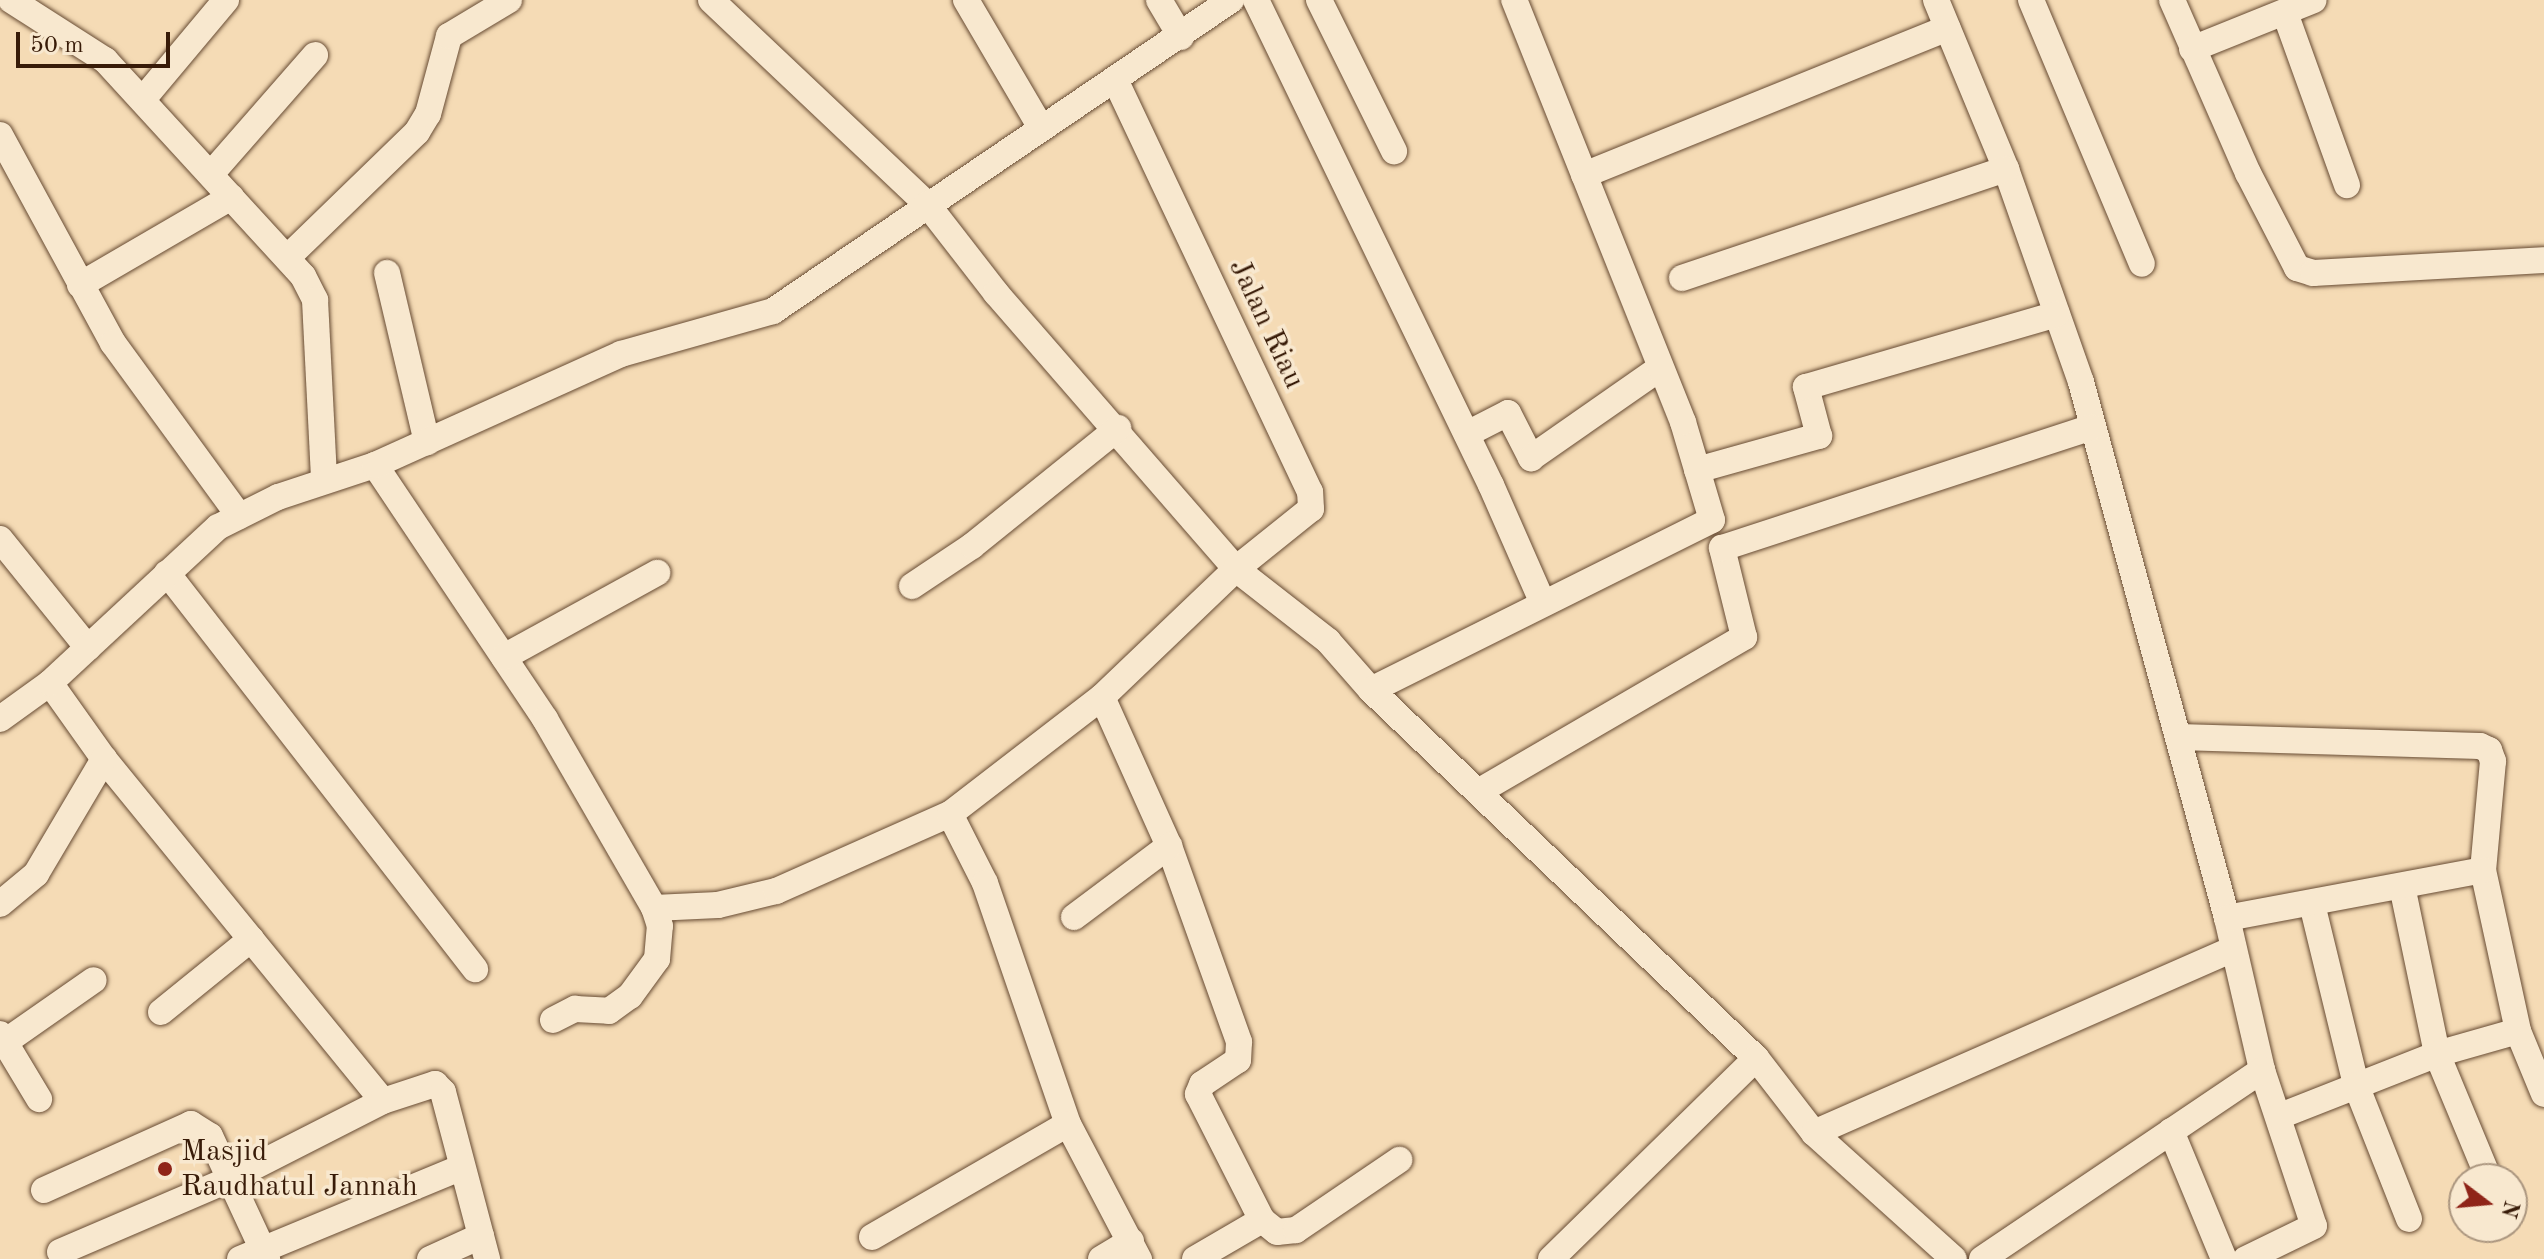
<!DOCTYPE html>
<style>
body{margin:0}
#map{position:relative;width:2544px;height:1259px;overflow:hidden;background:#f5dbb5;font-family:"Old Standard TT",serif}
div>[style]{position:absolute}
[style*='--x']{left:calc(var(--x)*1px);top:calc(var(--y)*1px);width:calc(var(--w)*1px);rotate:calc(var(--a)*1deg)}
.roads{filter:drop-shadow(0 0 2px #674b33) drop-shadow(0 0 2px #674b33)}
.minor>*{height:26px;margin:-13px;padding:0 13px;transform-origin:13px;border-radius:13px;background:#f8e8cf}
.dots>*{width:22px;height:22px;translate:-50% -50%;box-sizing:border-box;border:4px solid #f8e8cf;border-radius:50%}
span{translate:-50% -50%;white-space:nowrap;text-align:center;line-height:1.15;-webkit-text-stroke:7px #f8e8cf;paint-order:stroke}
.street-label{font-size:30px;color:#381b08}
.poi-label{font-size:30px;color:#381b08}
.left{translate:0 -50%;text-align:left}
.north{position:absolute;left:2448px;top:1163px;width:80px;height:80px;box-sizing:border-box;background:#f8e8cf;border:2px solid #ab967f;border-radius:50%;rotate:106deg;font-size:22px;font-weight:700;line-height:32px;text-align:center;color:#381b08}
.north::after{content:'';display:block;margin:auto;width:28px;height:36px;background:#8f2418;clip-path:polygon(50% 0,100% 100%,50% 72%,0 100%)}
.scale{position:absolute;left:16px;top:32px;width:154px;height:36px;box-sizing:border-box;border:4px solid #381b08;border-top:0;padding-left:10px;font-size:24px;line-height:28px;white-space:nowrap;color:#381b08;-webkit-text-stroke:6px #f8e8cf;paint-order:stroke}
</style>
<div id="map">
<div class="roads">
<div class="minor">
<div style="--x:11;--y:0;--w:112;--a:32.6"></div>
<div style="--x:105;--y:60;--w:293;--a:47.5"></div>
<div style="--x:303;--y:276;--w:27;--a:63"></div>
<div style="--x:315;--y:300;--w:178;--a:87.1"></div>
<div style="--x:711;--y:0;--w:297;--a:43.4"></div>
<div style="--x:927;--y:204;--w:113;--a:52.2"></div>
<div style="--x:996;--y:293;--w:366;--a:49"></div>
<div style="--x:1236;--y:569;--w:117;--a:38"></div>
<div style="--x:1328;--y:641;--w:65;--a:48.7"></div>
<div style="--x:1371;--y:690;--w:533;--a:43.71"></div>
<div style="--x:1756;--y:1058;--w:95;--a:52.3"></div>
<div style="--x:1814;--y:1133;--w:188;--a:42"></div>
<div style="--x:966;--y:0;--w:146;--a:59.6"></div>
<div style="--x:1159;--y:0;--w:43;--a:59.3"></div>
<div style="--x:1256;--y:0;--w:539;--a:64.15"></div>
<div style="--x:1491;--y:485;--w:127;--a:66.3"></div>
<div style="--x:1319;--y:0;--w:169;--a:63.6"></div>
<div style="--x:1936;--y:0;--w:183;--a:67.5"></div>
<div style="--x:2006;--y:169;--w:226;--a:70.6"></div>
<div style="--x:2081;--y:382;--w:556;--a:74.76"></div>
<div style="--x:2227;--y:918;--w:156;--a:77"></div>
<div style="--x:2262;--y:1070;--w:164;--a:71.6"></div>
<div style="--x:2314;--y:1226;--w:76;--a:154.1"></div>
<div style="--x:2031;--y:0;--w:286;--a:67.2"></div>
<div style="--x:2172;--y:0;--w:189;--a:66.3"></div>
<div style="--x:2248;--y:173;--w:107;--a:62.7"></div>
<div style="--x:2297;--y:268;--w:17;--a:17"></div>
<div style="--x:2313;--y:273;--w:231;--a:-3.2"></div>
<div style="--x:2285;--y:13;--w:183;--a:70.2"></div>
<div style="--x:2192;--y:49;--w:131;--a:-21.9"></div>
<div style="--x:144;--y:98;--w:128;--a:-50.1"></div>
<div style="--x:0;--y:135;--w:237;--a:61.5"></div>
<div style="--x:113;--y:343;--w:214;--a:53.9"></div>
<div style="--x:211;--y:174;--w:158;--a:-48.8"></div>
<div style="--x:1584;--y:175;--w:392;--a:-22"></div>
<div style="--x:287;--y:258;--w:181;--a:-44.1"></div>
<div style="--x:417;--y:132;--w:21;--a:-59"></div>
<div style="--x:428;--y:114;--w:81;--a:-74.9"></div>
<div style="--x:449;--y:36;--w:70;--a:-31"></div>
<div style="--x:387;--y:273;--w:174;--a:76.7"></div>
<div style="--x:1682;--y:278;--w:342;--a:-18.6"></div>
<div style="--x:80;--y:285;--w:175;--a:-30.2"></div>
<div style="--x:1467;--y:434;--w:46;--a:-27.1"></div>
<div style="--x:1508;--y:413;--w:51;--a:62.9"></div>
<div style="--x:1531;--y:458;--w:157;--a:-34.9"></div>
<div style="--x:375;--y:465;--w:306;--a:56.2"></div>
<div style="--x:545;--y:719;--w:218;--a:60"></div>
<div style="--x:654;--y:908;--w:64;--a:-2.7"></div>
<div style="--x:718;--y:905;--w:60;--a:-13.6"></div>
<div style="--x:776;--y:891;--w:190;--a:-23.9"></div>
<div style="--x:950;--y:814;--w:192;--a:-37.6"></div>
<div style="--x:1102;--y:697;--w:185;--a:-43.7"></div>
<div style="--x:1236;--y:569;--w:96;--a:-38.7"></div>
<div style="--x:1311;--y:509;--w:17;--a:-93"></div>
<div style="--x:1310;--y:492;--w:456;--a:-115.3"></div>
<div style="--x:1697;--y:470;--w:127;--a:-15.6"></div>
<div style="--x:1819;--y:436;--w:51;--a:-104.9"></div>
<div style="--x:1806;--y:387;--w:261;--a:-16.2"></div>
<div style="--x:0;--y:539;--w:140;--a:51.1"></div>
<div style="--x:167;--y:573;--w:502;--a:52.13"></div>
<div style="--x:912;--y:586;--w:72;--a:-33.7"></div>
<div style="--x:972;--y:546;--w:188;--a:-38.9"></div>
<div style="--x:504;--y:657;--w:175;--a:-28.8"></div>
<div style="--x:50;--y:683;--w:93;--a:54.6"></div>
<div style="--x:104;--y:759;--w:441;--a:50.8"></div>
<div style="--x:1371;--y:690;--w:381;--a:-26.5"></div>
<div style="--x:1712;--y:520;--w:102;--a:-106.5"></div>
<div style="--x:1683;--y:422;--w:455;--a:-111.8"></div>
<div style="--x:1102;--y:697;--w:163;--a:65.8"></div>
<div style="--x:1169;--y:846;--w:208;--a:70.3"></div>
<div style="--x:1239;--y:1042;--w:18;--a:93"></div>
<div style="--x:1238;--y:1060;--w:43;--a:146.3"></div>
<div style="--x:1202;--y:1084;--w:11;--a:112"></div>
<div style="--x:1198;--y:1094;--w:141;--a:63.1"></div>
<div style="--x:0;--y:719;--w:62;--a:-35.8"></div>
<div style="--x:50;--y:683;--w:229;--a:-42.9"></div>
<div style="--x:218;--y:527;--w:67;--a:-26.6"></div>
<div style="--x:278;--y:497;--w:102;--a:-18.3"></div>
<div style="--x:375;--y:465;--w:270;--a:-24.3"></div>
<div style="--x:621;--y:354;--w:158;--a:-15.8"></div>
<div style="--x:773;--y:311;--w:554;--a:-34.18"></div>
<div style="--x:2179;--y:737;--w:301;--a:1.7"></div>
<div style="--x:2480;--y:746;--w:10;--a:24"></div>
<div style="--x:2489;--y:750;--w:12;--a:70"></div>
<div style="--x:2493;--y:761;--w:109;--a:95.2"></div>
<div style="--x:2483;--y:870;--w:165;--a:77.7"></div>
<div style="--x:2518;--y:1031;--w:68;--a:67.6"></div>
<div style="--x:1478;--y:792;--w:308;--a:-30.2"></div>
<div style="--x:1744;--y:637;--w:92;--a:-103.9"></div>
<div style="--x:1722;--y:548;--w:389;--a:-18.1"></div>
<div style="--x:950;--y:814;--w:77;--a:63.1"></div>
<div style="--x:985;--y:883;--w:255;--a:71"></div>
<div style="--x:1068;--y:1124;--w:153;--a:62.3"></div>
<div style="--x:2402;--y:886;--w:172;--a:78.2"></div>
<div style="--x:2437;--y:1054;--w:135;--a:67.4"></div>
<div style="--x:0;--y:904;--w:47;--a:-39.8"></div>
<div style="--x:36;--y:874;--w:134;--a:-59.4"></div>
<div style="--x:2312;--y:904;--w:186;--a:76.3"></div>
<div style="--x:2356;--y:1085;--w:144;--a:68.4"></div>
<div style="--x:1074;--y:917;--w:119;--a:-36.8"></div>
<div style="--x:2227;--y:918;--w:260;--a:-10.6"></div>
<div style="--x:161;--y:1012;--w:116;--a:-39"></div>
<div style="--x:553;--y:1020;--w:25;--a:-27"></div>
<div style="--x:575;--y:1009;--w:34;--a:3"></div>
<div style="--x:609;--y:1011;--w:26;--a:-36"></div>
<div style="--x:630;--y:996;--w:46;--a:-53.9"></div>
<div style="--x:657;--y:959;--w:33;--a:-85"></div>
<div style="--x:660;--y:926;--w:19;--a:-108"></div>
<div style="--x:0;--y:1034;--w:76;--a:59"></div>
<div style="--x:5;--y:1042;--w:108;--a:-34.9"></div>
<div style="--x:2280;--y:1116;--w:169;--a:-21.5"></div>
<div style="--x:2437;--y:1054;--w:84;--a:-15.9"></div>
<div style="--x:2171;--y:1131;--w:139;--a:67.5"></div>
<div style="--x:1814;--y:1133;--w:458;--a:-23.7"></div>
<div style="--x:44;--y:1190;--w:161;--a:-24.2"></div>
<div style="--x:191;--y:1124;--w:22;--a:32"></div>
<div style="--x:210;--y:1136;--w:136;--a:65.1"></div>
<div style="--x:872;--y:1237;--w:226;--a:-30"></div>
<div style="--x:60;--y:1252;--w:183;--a:-23.2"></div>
<div style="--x:228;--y:1180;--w:174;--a:-27"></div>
<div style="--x:383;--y:1101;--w:55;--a:-18.1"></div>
<div style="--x:435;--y:1084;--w:11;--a:45"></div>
<div style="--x:443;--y:1092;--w:173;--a:75.2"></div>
<div style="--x:240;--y:1259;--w:240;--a:-22.5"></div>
<div style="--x:430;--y:1259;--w:56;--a:-24.3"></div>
<div style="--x:1101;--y:1259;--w:35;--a:-31"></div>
<div style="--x:1195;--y:1259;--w:78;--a:-30.2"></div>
<div style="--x:1262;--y:1220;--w:19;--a:39"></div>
<div style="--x:1277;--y:1232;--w:19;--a:-6"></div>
<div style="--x:1296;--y:1230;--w:125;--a:-34.2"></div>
<div style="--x:1551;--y:1259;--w:287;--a:-44.4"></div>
<div style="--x:1982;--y:1259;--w:338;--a:-34"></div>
</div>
</div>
<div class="dots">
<div style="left:165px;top:1169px;background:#8f2418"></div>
</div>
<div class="street-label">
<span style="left:1266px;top:324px;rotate:65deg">Jalan Riau</span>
</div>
<div class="poi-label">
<span class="left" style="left:181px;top:1169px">Masjid<br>Raudhatul Jannah</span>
</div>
<div class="north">N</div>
<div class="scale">50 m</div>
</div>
